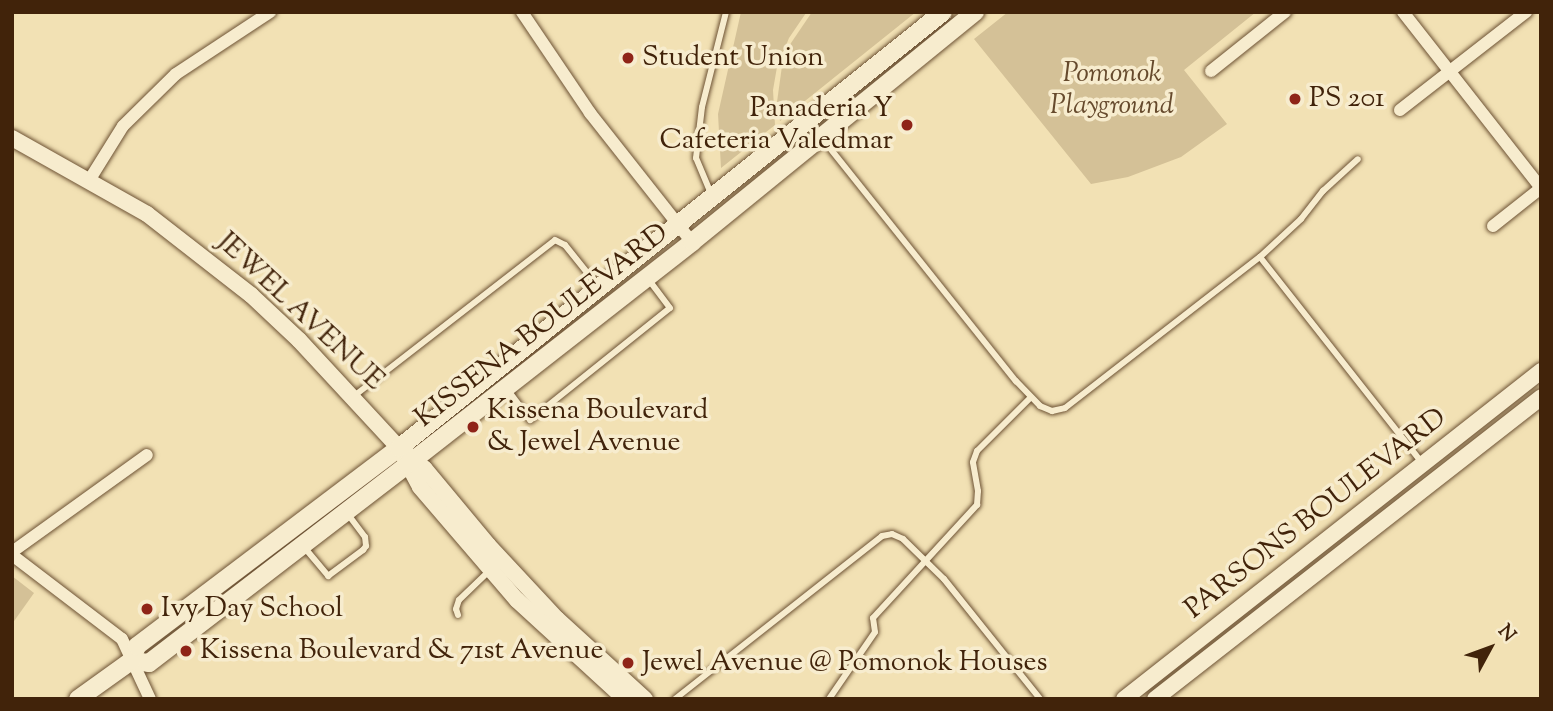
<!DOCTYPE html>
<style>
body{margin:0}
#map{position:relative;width:1553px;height:711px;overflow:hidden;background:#f2e1b4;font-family:"Sorts Mill Goudy",serif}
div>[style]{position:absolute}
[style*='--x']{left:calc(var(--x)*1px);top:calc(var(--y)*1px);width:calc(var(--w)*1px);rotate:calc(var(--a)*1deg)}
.green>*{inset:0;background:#d4c197}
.roads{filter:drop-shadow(0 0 2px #6d5234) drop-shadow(0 0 2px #6d5234)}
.service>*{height:6px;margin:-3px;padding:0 3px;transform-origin:3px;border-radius:3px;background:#f7ecce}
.minor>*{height:12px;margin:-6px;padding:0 6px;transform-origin:6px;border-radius:6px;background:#f7ecce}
.tertiary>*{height:16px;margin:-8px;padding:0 8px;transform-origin:8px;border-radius:8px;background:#f7ecce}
.secondary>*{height:18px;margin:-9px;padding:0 9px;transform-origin:9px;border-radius:9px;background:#f7ecce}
.dots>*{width:19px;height:19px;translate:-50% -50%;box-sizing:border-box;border:4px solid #f7ecce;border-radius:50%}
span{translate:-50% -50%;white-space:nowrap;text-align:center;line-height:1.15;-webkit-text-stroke:7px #f7ecce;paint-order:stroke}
.poi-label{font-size:28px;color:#41230a}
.left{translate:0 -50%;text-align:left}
.right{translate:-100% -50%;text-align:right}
.park-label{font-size:28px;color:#664a2d;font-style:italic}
.street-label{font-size:28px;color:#41230a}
.frame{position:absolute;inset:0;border:14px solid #41230a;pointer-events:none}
.north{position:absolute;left:1455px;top:613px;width:70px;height:70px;-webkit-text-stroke:5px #f7ecce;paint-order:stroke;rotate:49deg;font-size:19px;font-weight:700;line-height:28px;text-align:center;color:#41230a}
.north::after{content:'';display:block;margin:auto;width:24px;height:32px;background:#41230a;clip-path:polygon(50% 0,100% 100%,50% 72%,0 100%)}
</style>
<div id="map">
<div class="green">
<div style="clip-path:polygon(741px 12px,806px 13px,789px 38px,777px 67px,773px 90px,775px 125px,721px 168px,718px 114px)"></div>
<div style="clip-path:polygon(812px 12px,916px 12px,780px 121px,777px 102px,782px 66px,791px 43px)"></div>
<div style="clip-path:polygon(1008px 12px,1256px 12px,1184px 70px,1227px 124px,1181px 157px,1128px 177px,1091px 184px,974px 39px)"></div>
<div style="clip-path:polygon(12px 576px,34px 593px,12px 624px)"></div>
</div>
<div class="roads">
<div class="service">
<div style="--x:809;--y:122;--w:332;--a:51.4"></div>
<div style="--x:1016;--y:381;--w:35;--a:46"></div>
<div style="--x:1040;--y:406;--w:13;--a:23"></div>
<div style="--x:1052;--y:411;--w:13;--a:-13"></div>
<div style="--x:1065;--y:408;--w:247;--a:-37.8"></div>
<div style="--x:1260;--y:257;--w:56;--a:-42.8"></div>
<div style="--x:1301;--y:219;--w:36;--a:-52"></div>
<div style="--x:1323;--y:191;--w:47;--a:-42.4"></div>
<div style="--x:712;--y:196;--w:41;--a:-112.8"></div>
<div style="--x:696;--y:158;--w:51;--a:-83.3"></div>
<div style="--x:702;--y:107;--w:98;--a:-75.8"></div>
<div style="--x:1260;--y:257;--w:263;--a:51.8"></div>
<div style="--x:507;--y:389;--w:39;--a:53"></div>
<div style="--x:530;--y:420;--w:179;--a:-38.7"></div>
<div style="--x:670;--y:308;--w:38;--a:-127"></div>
<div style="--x:354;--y:396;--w:254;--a:-37.8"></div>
<div style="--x:555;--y:240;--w:11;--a:27"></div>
<div style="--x:565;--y:245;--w:53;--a:51.2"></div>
<div style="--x:304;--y:547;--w:38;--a:50"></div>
<div style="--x:328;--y:576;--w:44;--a:-36.6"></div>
<div style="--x:363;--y:550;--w:5;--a:-53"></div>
<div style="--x:366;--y:546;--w:9;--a:-96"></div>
<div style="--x:365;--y:537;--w:30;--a:-127"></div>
<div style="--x:458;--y:615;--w:6;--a:-108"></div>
<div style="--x:456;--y:609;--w:9;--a:-72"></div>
<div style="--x:459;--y:600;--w:42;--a:-44"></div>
<div style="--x:675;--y:699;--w:263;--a:-38.2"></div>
<div style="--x:882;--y:536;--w:10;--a:-11"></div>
<div style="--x:892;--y:534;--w:12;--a:24"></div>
<div style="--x:903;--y:539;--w:57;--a:44.3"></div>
<div style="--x:944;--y:579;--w:154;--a:51.3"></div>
<div style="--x:829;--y:699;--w:81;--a:-55.5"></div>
<div style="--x:875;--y:632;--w:14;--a:-98"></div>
<div style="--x:873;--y:618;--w:154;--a:-47.4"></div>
<div style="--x:977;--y:505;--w:14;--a:-86"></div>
<div style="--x:978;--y:491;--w:29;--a:-100"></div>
<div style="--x:973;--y:462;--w:12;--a:-70"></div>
<div style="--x:977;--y:451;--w:76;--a:-45"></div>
</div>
<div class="minor">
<div style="--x:522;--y:12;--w:122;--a:56"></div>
<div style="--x:590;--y:113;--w:164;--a:51.7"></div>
<div style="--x:1403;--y:12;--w:224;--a:51.9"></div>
<div style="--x:1211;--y:71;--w:95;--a:-38.6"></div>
<div style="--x:1400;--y:110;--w:160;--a:-37.9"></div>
<div style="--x:90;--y:179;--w:62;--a:-58.1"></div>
<div style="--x:123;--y:126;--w:74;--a:-44.5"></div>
<div style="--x:176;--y:74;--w:113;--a:-33.4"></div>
<div style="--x:1493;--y:226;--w:61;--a:-38.4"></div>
<div style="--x:12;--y:552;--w:166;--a:-35.7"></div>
<div style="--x:12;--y:555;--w:138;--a:37.4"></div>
<div style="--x:122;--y:639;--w:66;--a:65"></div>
</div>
<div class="tertiary">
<div style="--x:12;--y:138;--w:155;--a:29.4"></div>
<div style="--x:147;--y:214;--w:132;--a:37.9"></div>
<div style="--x:251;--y:295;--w:66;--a:43.2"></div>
<div style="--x:299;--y:340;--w:147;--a:47.2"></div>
<div style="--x:399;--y:448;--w:33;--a:39"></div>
<div style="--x:425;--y:469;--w:99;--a:50.3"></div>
<div style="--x:488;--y:545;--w:101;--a:47"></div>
<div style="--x:557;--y:619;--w:119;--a:42.3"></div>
<div style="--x:402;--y:453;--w:38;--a:62"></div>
<div style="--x:420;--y:487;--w:149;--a:49.4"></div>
<div style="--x:517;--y:600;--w:147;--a:42.5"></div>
<div style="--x:1124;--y:699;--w:531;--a:-38.19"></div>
<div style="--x:1155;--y:699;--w:490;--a:-38"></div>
</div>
<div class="secondary">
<div style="--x:131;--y:661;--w:18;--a:6"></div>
<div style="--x:149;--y:663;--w:325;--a:-37.5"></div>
<div style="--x:407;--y:465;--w:362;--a:-38"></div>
<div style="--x:692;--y:242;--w:365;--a:-39.1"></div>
<div style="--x:78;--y:699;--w:65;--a:-35.6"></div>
<div style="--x:131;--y:661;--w:16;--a:-68"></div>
<div style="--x:137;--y:646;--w:328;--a:-37.1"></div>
<div style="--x:399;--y:448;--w:697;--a:-38.71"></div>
</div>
</div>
<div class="dots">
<div style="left:628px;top:58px;background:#8f2418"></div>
<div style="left:1295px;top:99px;background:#8f2418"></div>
<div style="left:907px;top:125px;background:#8f2418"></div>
<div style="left:473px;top:427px;background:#8f2418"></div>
<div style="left:147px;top:609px;background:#8f2418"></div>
<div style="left:186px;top:651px;background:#8f2418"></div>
<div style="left:628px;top:663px;background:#8f2418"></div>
</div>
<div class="poi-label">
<span class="left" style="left:642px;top:58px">Student Union</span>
<span class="left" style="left:1309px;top:99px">PS 201</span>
<span class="right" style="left:893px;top:125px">Panaderia Y<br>Cafeteria Valedmar</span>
<span class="left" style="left:487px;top:427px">Kissena Boulevard<br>&amp; Jewel Avenue</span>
<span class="left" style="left:161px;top:609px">Ivy Day School</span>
<span class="left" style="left:200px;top:651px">Kissena Boulevard &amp; 71st Avenue</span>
<span class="left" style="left:642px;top:663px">Jewel Avenue @ Pomonok Houses</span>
</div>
<div class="park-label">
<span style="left:1112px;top:90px">Pomonok<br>Playground</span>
</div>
<div class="street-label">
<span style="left:300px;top:312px;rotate:43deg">JEWEL AVENUE</span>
<span style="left:542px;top:326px;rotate:-38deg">KISSENA BOULEVARD</span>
<span style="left:1316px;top:514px;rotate:-38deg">PARSONS BOULEVARD</span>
</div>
<div class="frame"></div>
<div class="north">N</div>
</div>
